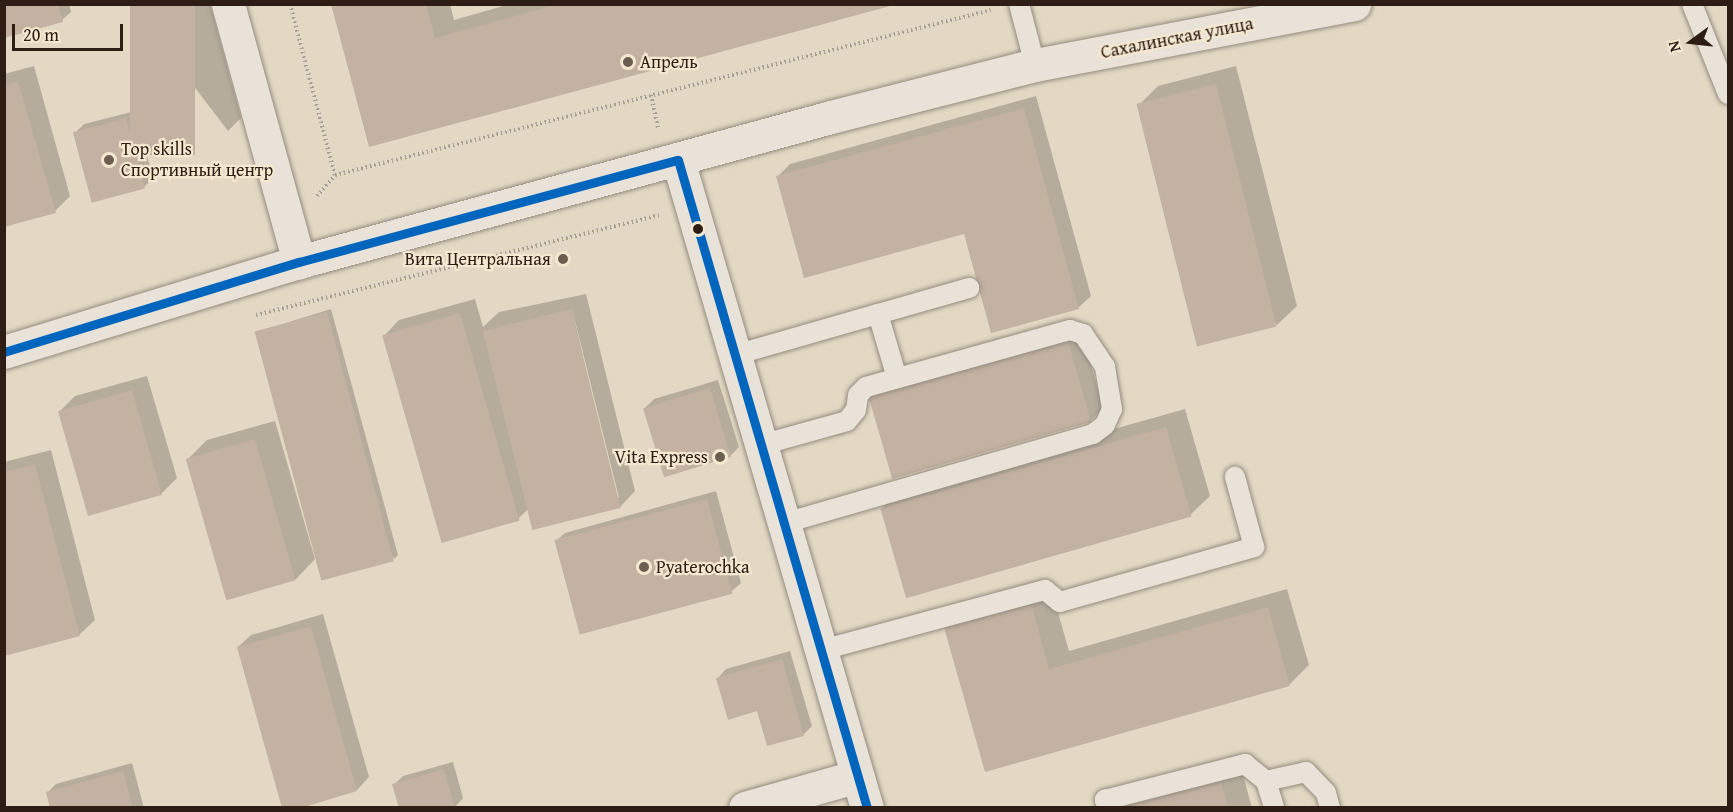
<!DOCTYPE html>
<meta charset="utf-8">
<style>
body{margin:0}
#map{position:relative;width:1733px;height:812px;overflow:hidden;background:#e3d8c3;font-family:"Gentium Book Plus",serif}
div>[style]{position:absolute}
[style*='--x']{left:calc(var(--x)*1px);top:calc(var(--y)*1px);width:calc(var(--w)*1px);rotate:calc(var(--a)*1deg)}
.shadow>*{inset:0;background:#0003}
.building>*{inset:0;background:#c3b1a1;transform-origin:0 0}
.path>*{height:4px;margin-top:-2px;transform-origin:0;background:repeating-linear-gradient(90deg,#a6a097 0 1.5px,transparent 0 4.5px)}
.roads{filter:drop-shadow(0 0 2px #948c7f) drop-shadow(0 0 2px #948c7f)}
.service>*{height:20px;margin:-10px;padding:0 10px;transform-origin:10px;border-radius:10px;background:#e8e2d8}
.minor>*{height:33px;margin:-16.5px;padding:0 16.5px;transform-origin:16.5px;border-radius:16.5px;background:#e8e2d8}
.bus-1>*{height:9px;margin:-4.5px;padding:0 4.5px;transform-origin:4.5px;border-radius:4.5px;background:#0065bd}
.dots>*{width:16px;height:16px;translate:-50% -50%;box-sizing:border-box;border:3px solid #f5e8d0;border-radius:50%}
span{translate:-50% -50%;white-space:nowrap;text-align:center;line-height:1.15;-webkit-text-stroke:4.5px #f5e8d0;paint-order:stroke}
.street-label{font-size:18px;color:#2d1d15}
.poi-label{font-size:18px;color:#2d1d15}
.left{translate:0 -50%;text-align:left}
.right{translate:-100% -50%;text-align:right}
.frame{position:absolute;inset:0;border:6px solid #2d1d15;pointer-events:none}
.north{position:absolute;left:1661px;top:12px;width:60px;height:60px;-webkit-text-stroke:4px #f5e8d0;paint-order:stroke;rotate:255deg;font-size:16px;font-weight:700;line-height:24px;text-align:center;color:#2d1d15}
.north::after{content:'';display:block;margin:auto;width:21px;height:27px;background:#2d1d15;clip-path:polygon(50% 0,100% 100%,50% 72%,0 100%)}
.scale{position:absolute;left:12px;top:24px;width:111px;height:27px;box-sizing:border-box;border:3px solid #2d1d15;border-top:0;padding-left:8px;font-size:18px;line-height:21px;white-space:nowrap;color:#2d1d15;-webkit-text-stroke:4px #f5e8d0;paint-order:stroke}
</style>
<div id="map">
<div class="shadow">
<div style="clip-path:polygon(4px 4px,69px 4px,71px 12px,62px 20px)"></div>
<div style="clip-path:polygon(131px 4px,210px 4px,241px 118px,228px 131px)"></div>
<div style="clip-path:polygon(332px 4px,450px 4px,454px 20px,510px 4px,891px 4px,370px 146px)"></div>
<div style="clip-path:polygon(34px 66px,70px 196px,55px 211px,4px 225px,4px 74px)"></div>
<div style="clip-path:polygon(1236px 66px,1297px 306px,1277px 325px,1139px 105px,1158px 86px)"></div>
<div style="clip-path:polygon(1036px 96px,1091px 296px,1078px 308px,965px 232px,777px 177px,790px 164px)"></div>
<div style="clip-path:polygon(135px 111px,153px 178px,144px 187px,75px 133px,84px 124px)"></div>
<div style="clip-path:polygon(evenodd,586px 294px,635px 491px,620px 507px,530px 507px,518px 519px,384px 336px,399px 320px,475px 299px,483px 327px,499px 312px,586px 294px,570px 301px,619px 498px,616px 498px,570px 301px)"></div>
<div style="clip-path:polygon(331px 309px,398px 555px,394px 559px,257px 332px)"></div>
<div style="clip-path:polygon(1081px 329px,1103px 408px,1091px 420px,870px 398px,883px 385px)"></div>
<div style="clip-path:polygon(147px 376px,177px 478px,161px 494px,60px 411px,75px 396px)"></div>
<div style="clip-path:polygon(718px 380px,739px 447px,730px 456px,645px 408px,654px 399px)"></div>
<div style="clip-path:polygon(1185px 409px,1210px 496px,1190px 515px,882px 508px,901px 489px)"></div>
<div style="clip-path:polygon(275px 421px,315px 559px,296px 579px,228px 598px,188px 459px,207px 440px)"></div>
<div style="clip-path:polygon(51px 450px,95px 620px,79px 635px,4px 654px,4px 462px)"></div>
<div style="clip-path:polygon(716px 491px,741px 583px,732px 591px,556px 541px,565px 533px)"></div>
<div style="clip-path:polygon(1049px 581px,1069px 651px,1287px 589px,1309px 665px,1290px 684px,986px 770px,964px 605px)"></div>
<div style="clip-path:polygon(323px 614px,369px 777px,357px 790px,238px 647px,251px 635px)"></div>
<div style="clip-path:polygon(790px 651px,812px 726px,803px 735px,758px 709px,718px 678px,726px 669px)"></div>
<div style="clip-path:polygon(1238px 756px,1252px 808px,1128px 808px,1146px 782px)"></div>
<div style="clip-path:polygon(453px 762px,463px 798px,455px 807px,394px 785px,403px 776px)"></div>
<div style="clip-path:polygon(132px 763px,144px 808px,52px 808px,48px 792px,56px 784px)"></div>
</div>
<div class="building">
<div style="clip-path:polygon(4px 4px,58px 4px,63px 22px,4px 38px)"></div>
<div style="left:130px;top:4px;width:65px;height:151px"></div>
<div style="clip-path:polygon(331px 4px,426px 4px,435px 38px,559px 4px,894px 5px,369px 147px)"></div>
<div style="clip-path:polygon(18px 81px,56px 213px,4px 227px,4px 85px)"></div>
<div style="left:1216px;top:84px;width:250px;height:82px;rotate:76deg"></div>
<div style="clip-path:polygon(1024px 108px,1079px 309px,991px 333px,964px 234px,804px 278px,776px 176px)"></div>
<div style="left:126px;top:118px;width:73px;height:55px;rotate:75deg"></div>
<div style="left:571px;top:309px;width:205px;height:91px;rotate:76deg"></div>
<div style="left:327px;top:312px;width:258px;height:75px;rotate:75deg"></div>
<div style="left:460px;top:313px;width:216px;height:81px;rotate:74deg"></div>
<div style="left:1068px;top:341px;width:84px;height:207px;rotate:74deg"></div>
<div style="left:710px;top:388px;width:72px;height:70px;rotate:73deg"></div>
<div style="left:132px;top:390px;width:109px;height:77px;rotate:74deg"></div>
<div style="left:1166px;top:427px;width:93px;height:297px;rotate:74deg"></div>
<div style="left:255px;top:439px;width:147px;height:72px;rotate:74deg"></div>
<div style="clip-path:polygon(35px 464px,80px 636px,4px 656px,4px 472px)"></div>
<div style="left:707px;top:499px;width:98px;height:158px;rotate:75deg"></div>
<div style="clip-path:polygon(1030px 599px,1049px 669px,1268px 607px,1290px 686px,985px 772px,943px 624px)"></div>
<div style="clip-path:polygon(311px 626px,357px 791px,301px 808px,282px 808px,237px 647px)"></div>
<div style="clip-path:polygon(782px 659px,804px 736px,767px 746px,757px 711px,728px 720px,716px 678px)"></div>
<div style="clip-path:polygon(444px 769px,455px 808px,399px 808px,392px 784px)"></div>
<div style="clip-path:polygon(123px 771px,133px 808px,50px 808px,46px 792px)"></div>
<div style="clip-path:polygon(1219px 774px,1228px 808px,1127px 808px,1125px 800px)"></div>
</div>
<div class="path">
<div style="--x:290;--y:4;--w:177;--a:75.3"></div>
<div style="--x:651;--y:95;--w:35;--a:78"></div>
<div style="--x:317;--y:196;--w:28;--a:-49"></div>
<div style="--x:335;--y:175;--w:676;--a:-14.12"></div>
<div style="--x:256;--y:315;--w:415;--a:-13.9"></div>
</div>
<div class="roads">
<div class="service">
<div style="--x:1019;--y:4;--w:63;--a:75.3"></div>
<div style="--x:1692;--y:4;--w:97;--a:68.2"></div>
<div style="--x:735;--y:355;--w:149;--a:-16"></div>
<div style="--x:897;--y:378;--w:67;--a:-106.5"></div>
<div style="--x:878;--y:314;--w:95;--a:-15.9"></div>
<div style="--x:761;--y:445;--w:89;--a:-15.6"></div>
<div style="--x:847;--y:421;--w:14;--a:-51"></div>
<div style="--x:856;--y:410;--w:15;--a:-82"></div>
<div style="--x:858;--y:395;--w:11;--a:-45"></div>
<div style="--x:866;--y:387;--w:212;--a:-15.6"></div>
<div style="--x:1070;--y:330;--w:14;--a:17"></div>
<div style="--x:1083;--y:334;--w:40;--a:56"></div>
<div style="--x:1105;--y:367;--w:43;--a:80.5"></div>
<div style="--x:1112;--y:409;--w:17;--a:114"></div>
<div style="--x:1105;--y:425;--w:15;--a:143"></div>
<div style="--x:1093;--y:434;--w:322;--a:163.9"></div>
<div style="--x:822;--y:650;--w:231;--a:-15.1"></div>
<div style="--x:1045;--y:590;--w:19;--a:39"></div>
<div style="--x:1060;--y:602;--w:202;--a:-15.8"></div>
<div style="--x:1254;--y:547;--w:73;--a:-105.2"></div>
<div style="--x:1266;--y:781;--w:41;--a:-12.7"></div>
<div style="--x:1306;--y:772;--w:29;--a:46"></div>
<div style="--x:1326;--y:793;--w:16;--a:75"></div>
<div style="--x:1108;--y:808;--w:9;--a:-111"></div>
<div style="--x:1105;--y:800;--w:145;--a:-14.4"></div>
<div style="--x:1245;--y:764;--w:27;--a:39"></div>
<div style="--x:1266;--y:781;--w:28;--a:73"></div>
</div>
<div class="minor">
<div style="--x:228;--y:4;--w:268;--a:74.6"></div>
<div style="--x:678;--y:160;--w:675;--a:73.74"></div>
<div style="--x:4;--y:352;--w:308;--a:-17"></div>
<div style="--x:299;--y:262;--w:551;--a:-15.25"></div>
<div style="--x:831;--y:117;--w:211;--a:-14.3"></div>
<div style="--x:1035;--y:65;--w:325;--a:-10.8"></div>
<div style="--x:745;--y:808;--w:117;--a:-15.8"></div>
</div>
</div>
<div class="bus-1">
<div style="--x:678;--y:160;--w:675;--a:73.74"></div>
<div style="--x:4;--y:352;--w:308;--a:-17"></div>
<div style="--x:299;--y:262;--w:392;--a:-15.1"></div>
</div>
<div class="dots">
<div style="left:628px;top:62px;background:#6d5e52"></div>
<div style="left:109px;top:160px;background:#6d5e52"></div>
<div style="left:698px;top:229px;background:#2d1d15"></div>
<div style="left:563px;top:259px;background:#6d5e52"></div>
<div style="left:720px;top:457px;background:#6d5e52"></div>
<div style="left:644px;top:567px;background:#6d5e52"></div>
</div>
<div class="street-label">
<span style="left:1177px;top:38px;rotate:-11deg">Сахалинская улица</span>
</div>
<div class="poi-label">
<span class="left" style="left:640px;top:62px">Апрель</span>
<span class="left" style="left:121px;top:160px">Top skills<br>Спортивный центр</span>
<span class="right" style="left:551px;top:259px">Вита Центральная</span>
<span class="right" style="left:708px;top:457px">Vita Express</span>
<span class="left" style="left:656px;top:567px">Pyaterochka</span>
</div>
<div class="frame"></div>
<div class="north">N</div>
<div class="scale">20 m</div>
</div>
